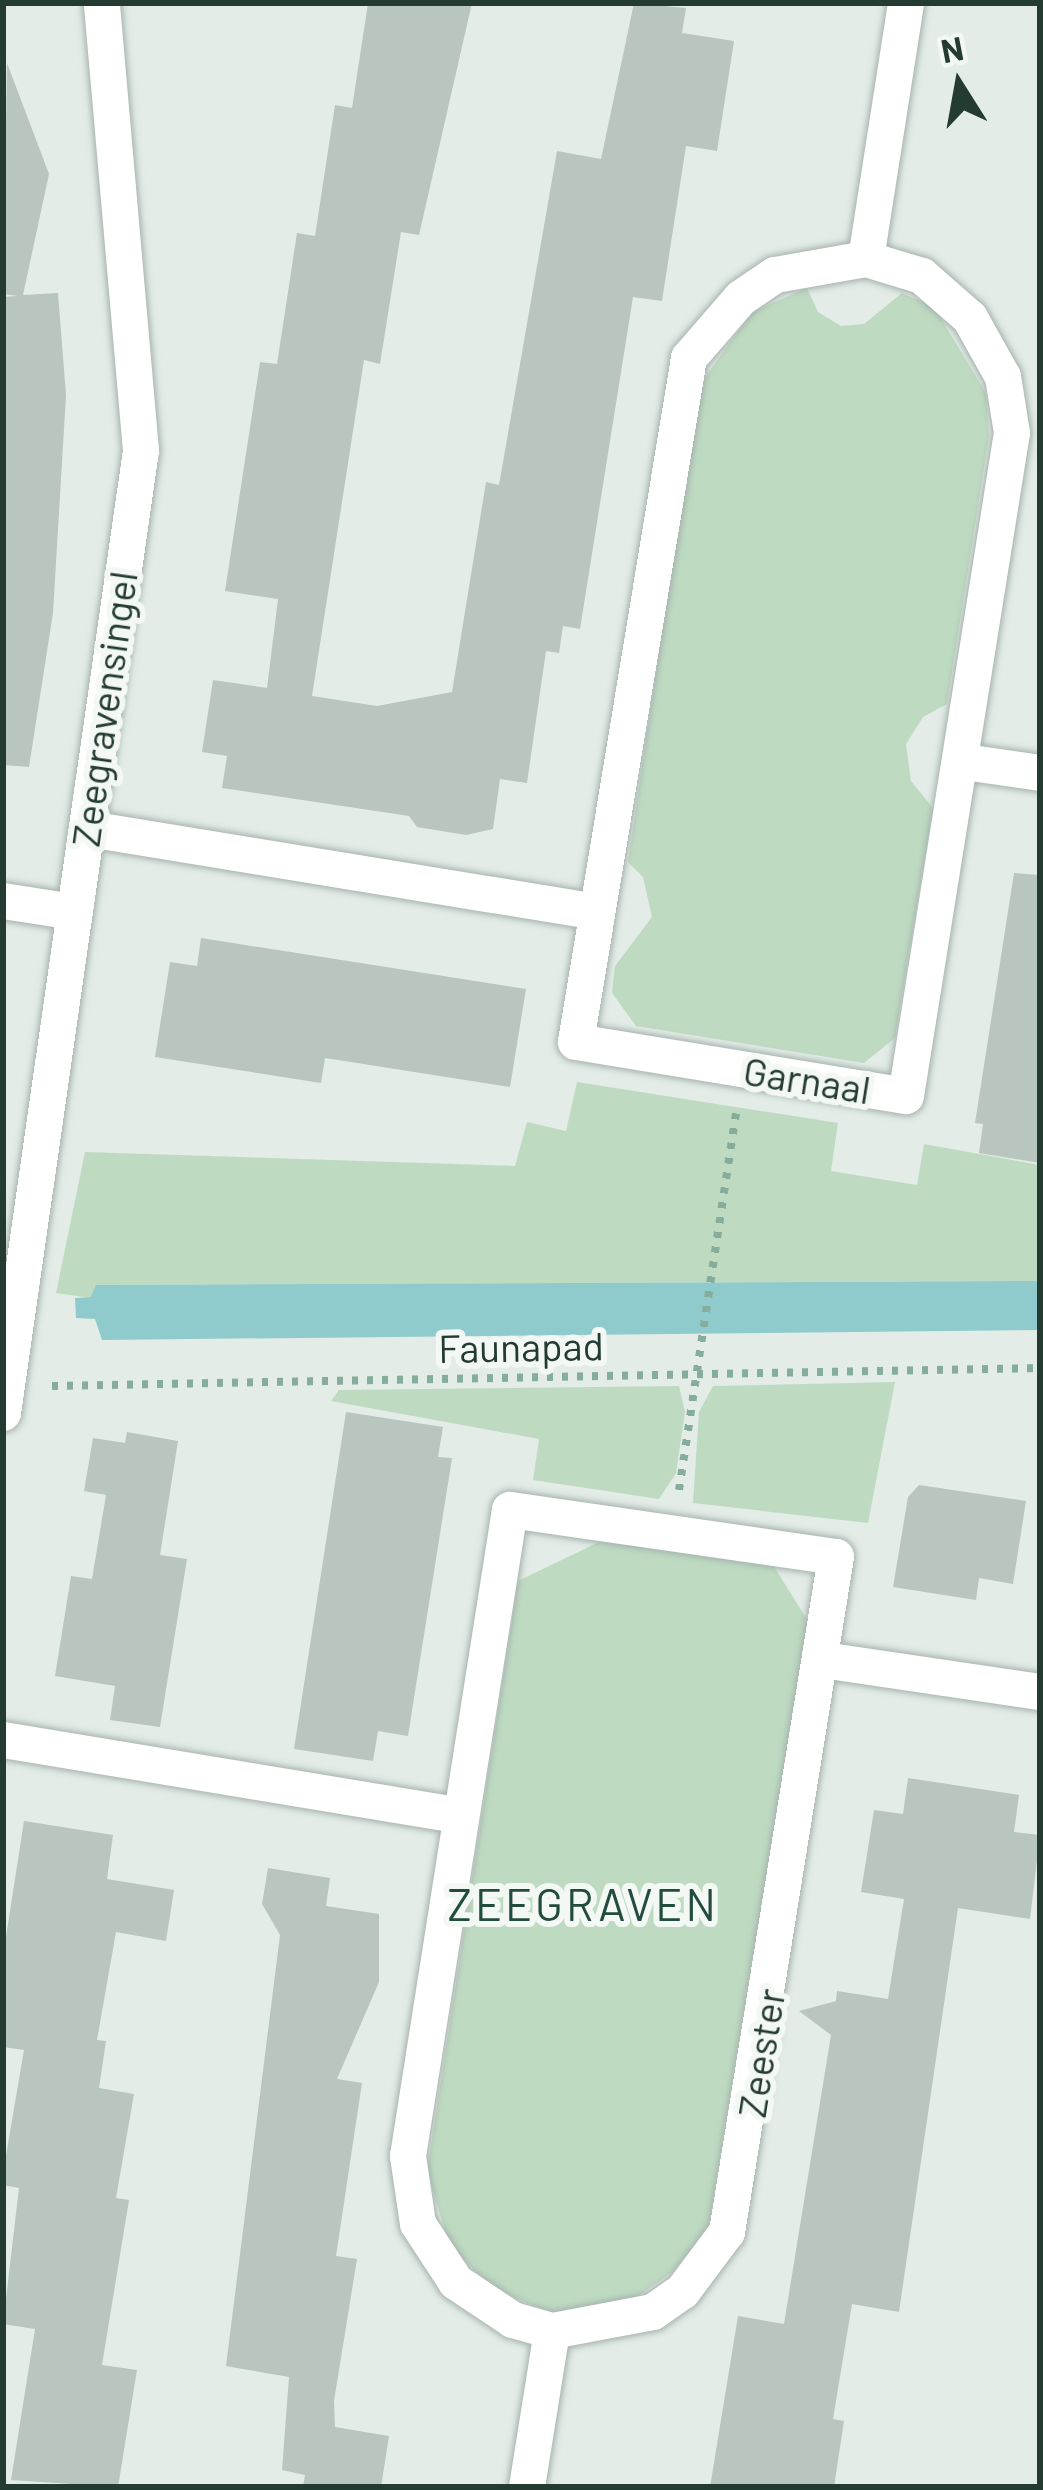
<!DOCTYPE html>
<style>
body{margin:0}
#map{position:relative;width:1043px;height:2490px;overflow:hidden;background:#e3ece7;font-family:Barlow,sans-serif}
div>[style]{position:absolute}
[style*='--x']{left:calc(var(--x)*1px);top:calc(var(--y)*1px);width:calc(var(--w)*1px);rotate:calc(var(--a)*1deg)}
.green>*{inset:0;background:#bedbc2}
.water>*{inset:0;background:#8fcacc}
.building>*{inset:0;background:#b8c6bf}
.path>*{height:8px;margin-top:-4px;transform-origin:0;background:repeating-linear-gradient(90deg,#86ac9c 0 6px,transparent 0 15px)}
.roads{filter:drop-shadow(0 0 3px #a6b3ad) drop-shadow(0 0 3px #a6b3ad)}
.minor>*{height:36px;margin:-18px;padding:0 18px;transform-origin:18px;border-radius:18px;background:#fff}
span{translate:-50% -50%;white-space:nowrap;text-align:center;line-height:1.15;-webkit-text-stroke:12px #f3f8f5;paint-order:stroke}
.street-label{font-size:39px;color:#243b32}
.quarter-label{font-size:45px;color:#224c3d;letter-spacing:3px}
.frame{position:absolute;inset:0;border:6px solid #243b32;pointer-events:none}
.north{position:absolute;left:899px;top:24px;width:120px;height:120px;-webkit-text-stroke:9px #f3f8f5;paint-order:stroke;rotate:349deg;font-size:33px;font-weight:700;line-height:48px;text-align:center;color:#243b32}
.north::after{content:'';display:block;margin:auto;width:42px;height:54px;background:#243b32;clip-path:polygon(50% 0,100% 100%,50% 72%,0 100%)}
</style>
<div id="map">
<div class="green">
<div style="clip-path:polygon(807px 288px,818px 312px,841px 326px,864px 324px,902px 293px,934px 307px,986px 393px,989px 436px,947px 704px,923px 717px,906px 744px,911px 781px,933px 808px,895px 1038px,864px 1063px,636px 1026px,612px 993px,615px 966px,652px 917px,643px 877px,628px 862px,698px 387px,752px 312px)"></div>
<div style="clip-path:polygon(577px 1082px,838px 1123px,831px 1171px,917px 1185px,924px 1144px,1040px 1165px,1040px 1281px,97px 1285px,91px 1298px,56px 1293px,85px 1152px,515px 1166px,527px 1122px,566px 1131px)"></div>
<div style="clip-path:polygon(895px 1382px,868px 1523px,693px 1503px,699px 1412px,713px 1386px)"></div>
<div style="clip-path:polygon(679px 1386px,685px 1412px,676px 1473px,659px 1499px,533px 1480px,539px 1439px,331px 1401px,339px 1390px)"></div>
<div style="clip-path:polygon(603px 1540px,773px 1565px,808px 1621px,709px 2225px,675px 2270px,635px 2298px,557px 2315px,494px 2289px,450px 2246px,427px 2172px,518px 1581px)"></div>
</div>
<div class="water">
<div style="clip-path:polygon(1040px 1281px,1040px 1330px,102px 1340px,95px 1319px,76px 1318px,75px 1298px,91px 1297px,96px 1285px)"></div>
</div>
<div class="building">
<div style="clip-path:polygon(368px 3px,472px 3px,419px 235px,401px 232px,380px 364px,364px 360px,312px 696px,377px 706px,452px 692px,486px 482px,499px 485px,557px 151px,601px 159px,634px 3px,686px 8px,682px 33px,734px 41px,717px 151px,686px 146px,662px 301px,633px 297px,580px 629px,563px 626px,559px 653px,546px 651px,527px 783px,500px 779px,493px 829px,466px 835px,417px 827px,409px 816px,222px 788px,227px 756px,202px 752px,213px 680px,267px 688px,278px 599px,225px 591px,260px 362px,277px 364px,297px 233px,315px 236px,335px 105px,352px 108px)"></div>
<div style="clip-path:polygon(7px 63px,49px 174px,23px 295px,58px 293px,66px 395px,53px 613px,29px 767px,3px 765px,3px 297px,18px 296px,3px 294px)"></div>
<div style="clip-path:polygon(1014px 873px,1040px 875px,1040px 1163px,979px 1153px,983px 1124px,975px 1123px)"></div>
<div style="clip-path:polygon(201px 938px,526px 989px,510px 1087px,325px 1058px,321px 1083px,155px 1057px,170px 962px,197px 966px)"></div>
<div style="clip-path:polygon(346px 1412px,443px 1427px,438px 1457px,452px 1458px,408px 1736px,378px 1731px,373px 1761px,294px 1749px)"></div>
<div style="clip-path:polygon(127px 1432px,178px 1441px,160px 1555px,187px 1559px,160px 1727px,110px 1720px,115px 1686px,55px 1676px,71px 1576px,92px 1579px,106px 1495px,84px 1491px,93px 1438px,125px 1443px)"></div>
<div style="clip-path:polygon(919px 1485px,1026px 1501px,1013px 1584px,979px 1578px,976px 1600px,893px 1587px,908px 1497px)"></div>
<div style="clip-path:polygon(908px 1778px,1019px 1795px,1014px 1832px,1040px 1835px,1030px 1919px,958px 1908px,899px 2312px,852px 2304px,833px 2419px,844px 2421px,834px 2487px,710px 2487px,738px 2316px,784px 2324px,831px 2035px,799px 2011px,836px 2001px,837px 1991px,888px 1999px,904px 1899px,861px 1892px,874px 1810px,903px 1814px)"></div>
<div style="clip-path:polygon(24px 1821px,113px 1835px,107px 1879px,174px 1890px,166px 1941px,116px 1932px,97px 2040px,106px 2041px,99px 2088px,134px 2094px,116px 2198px,129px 2200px,102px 2365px,137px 2370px,118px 2487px,11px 2480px,35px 2329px,3px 2324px,19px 2188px,3px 2185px,3px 2173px,24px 2050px,3px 2047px,3px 1956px)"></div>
<div style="clip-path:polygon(268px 1868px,330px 1878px,326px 1906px,379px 1914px,379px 1982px,337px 2079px,362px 2083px,336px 2256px,357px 2259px,334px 2401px,335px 2427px,389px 2436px,381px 2487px,303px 2487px,305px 2475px,282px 2470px,289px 2377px,226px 2366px,280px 1935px,262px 1904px)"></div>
</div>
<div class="path">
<div style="--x:52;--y:1386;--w:988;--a:-1.04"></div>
<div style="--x:679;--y:1490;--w:381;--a:-81.4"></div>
</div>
<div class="roads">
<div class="minor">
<div style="--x:866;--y:259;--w:92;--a:170"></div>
<div style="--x:775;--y:275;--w:41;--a:145.9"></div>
<div style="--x:741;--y:298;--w:79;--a:130.9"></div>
<div style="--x:689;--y:358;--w:693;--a:99.38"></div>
<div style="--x:576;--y:1042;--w:334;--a:9.3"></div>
<div style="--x:906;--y:1096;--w:671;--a:-80.92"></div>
<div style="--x:1012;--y:433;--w:57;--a:-99.1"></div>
<div style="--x:1003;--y:377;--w:68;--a:-119.2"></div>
<div style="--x:970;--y:318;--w:64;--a:-138.8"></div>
<div style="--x:922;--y:276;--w:59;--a:-163.1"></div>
<div style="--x:866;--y:259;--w:259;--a:-81.1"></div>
<div style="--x:964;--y:762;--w:77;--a:8.2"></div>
<div style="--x:89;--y:829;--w:509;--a:9.28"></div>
<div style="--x:3;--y:901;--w:72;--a:8.8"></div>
<div style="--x:3;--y:1413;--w:972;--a:-81.84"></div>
<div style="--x:141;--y:451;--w:450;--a:-95"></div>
<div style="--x:823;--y:1660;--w:219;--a:8.4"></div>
<div style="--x:3;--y:1740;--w:463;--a:9.4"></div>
<div style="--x:527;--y:2487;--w:158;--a:-80.9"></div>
<div style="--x:552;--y:2331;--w:41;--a:-164.2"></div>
<div style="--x:513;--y:2320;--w:69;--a:-146.3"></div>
<div style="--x:456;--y:2282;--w:69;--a:-123.2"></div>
<div style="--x:418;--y:2224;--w:69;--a:-98.4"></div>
<div style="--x:408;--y:2156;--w:654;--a:-81.03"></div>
<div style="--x:510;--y:1510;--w:329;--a:8.2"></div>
<div style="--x:836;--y:1557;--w:684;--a:99.17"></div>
<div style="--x:727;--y:2232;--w:74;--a:126.7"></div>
<div style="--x:683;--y:2291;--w:37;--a:145"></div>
<div style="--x:653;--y:2312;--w:103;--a:169.3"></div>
</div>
</div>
<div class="street-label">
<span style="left:104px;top:709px;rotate:-82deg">Zeegravensingel</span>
<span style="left:807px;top:1080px;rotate:9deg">Garnaal</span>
<span style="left:521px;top:1347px;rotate:-1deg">Faunapad</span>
<span style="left:761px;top:2053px;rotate:-81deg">Zeester</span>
</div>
<div class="quarter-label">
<span style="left:583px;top:1904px">ZEEGRAVEN</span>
</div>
<div class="frame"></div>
<div class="north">N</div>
</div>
